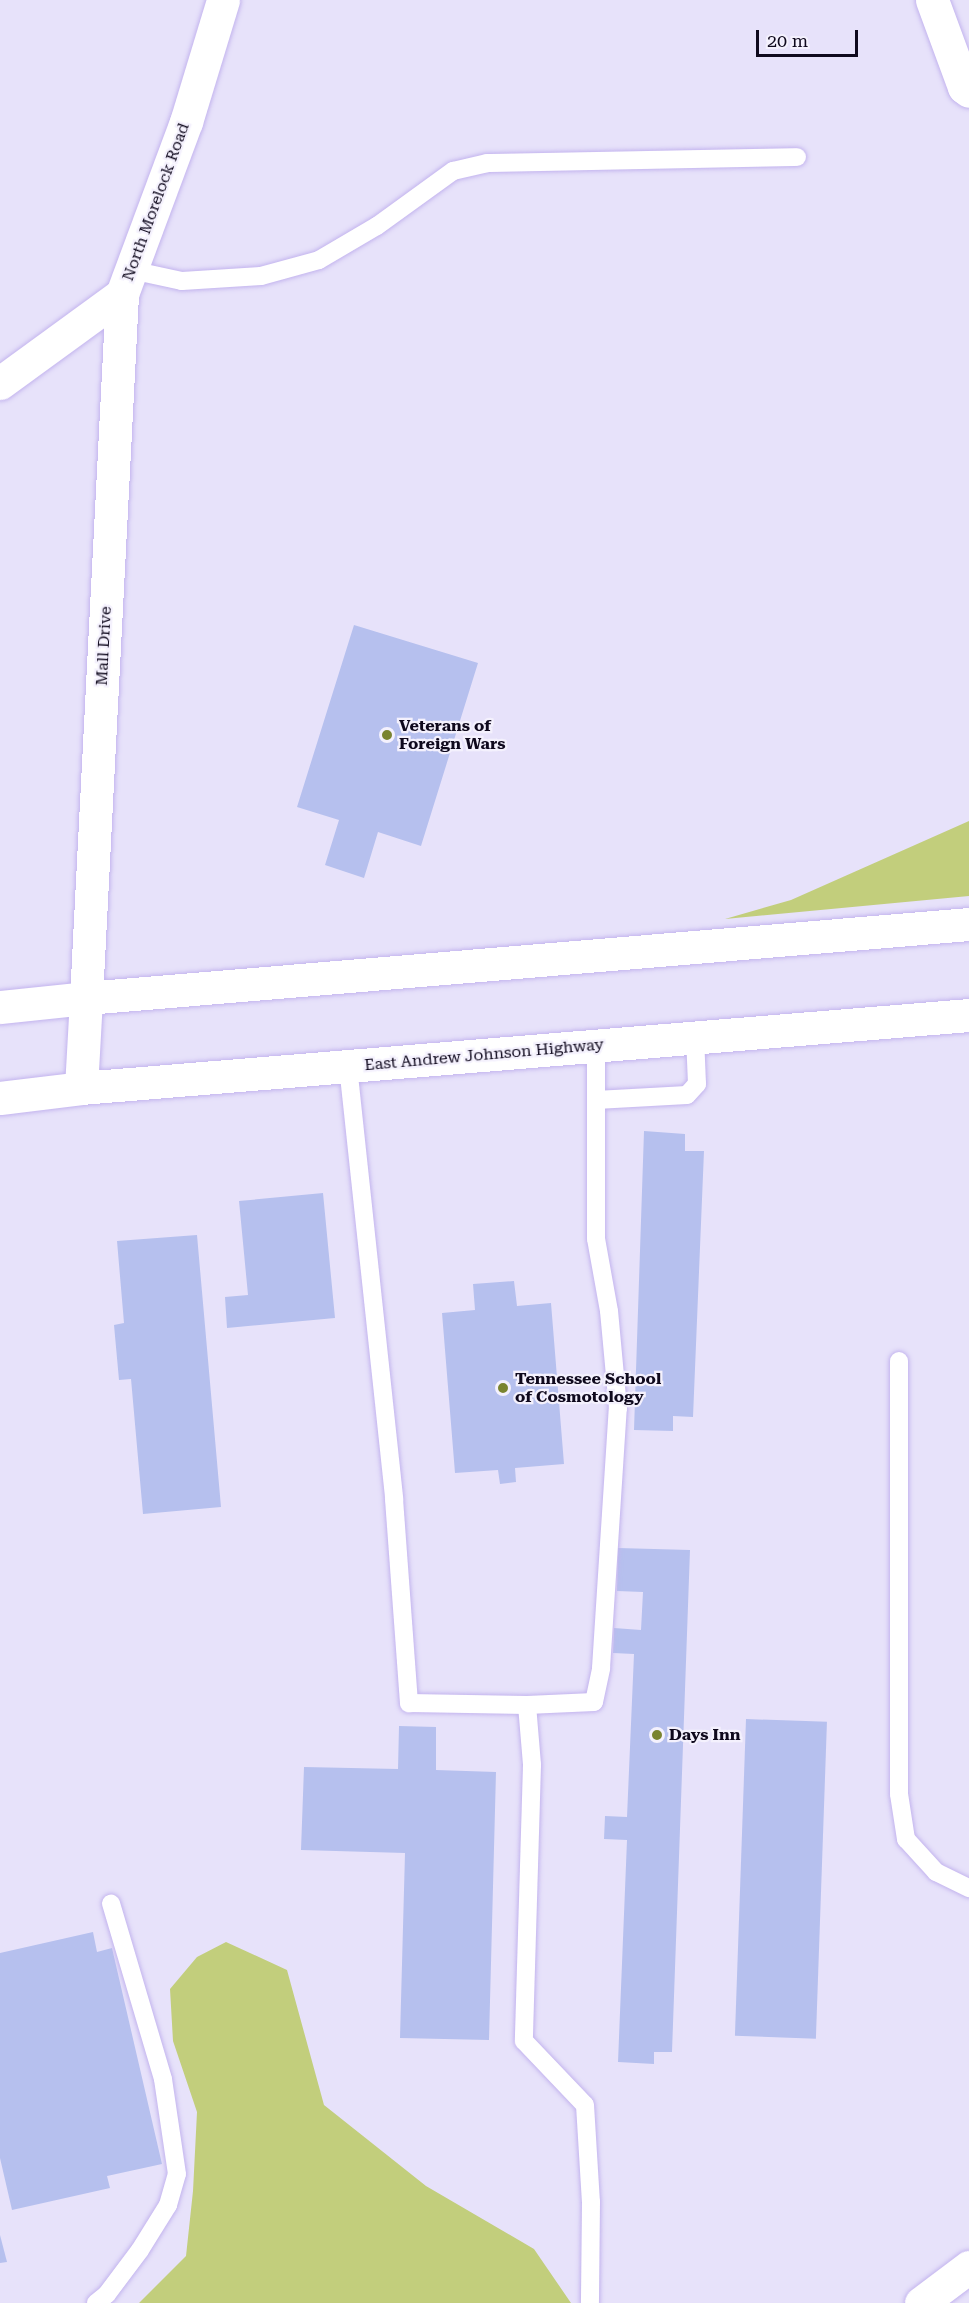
<!DOCTYPE html>
<style>
body{margin:0}
#map{position:relative;width:969px;height:2303px;overflow:hidden;background:#e7e2fa;font-family:"Roboto Serif",serif}
div>[style]{position:absolute}
[style*='--x']{left:calc(var(--x)*1px);top:calc(var(--y)*1px);width:calc(var(--w)*1px);rotate:calc(var(--a)*1deg)}
.green>*{inset:0;background:#c2ce7c}
.building>*{inset:0;background:#b6c0ee;transform-origin:0 0}
.roads{filter:drop-shadow(0 0 2px #c3b4ee) drop-shadow(0 0 2px #c3b4ee)}
.service>*{height:18px;margin:-9px;padding:0 9px;transform-origin:9px;border-radius:9px;background:#fff}
.minor>*{height:33px;margin:-16.5px;padding:0 16.5px;transform-origin:16.5px;border-radius:16.5px;background:#fff}
.secondary>*{height:33px;margin:-16.5px;padding:0 16.5px;transform-origin:16.5px;border-radius:16.5px;background:#fff}
.dots>*{width:16px;height:16px;translate:-50% -50%;box-sizing:border-box;border:3px solid #f4f1fd;border-radius:50%}
span{translate:-50% -50%;white-space:nowrap;text-align:center;line-height:1.15;-webkit-text-stroke:4.5px #f4f1fd;paint-order:stroke}
.street-label{font-size:16px;color:#0f091d}
.poi-label{font-size:16px;color:#0f091d;font-weight:700}
.left{translate:0 -50%;text-align:left}
.scale{position:absolute;left:756px;top:30px;width:102px;height:27px;box-sizing:border-box;border:3px solid #0f091d;border-top:0;padding-left:8px;font-size:18px;line-height:21px;white-space:nowrap;color:#0f091d;-webkit-text-stroke:4px #f4f1fd;paint-order:stroke}
</style>
<div id="map">
<div class="green">
<div style="clip-path:polygon(969px 821px,969px 896px,725px 919px,791px 900px)"></div>
<div style="clip-path:polygon(226px 1942px,287px 1970px,324px 2105px,426px 2186px,534px 2249px,571px 2303px,139px 2303px,186px 2256px,193px 2191px,197px 2112px,173px 2041px,170px 1989px,197px 1957px)"></div>
</div>
<div class="building">
<div style="clip-path:polygon(354px 625px,478px 663px,421px 846px,378px 832px,364px 878px,325px 865px,339px 820px,297px 807px)"></div>
<div style="clip-path:polygon(644px 1131px,685px 1134px,685px 1151px,704px 1151px,693px 1417px,673px 1416px,673px 1431px,634px 1430px)"></div>
<div style="clip-path:polygon(323px 1193px,335px 1318px,227px 1328px,225px 1297px,248px 1295px,239px 1201px)"></div>
<div style="clip-path:polygon(197px 1235px,221px 1507px,143px 1514px,131px 1379px,119px 1380px,114px 1325px,124px 1323px,117px 1241px)"></div>
<div style="clip-path:polygon(514px 1281px,517px 1306px,551px 1303px,564px 1464px,515px 1468px,516px 1482px,500px 1484px,498px 1470px,455px 1473px,442px 1313px,475px 1310px,473px 1284px)"></div>
<div style="clip-path:polygon(618px 1548px,690px 1550px,672px 2052px,654px 2052px,654px 2064px,618px 2062px,627px 1840px,604px 1839px,605px 1816px,627px 1817px,634px 1654px,613px 1653px,614px 1628px,641px 1630px,643px 1592px,617px 1591px)"></div>
<div style="left:746px;top:1719px;width:81px;height:317px;rotate:2deg"></div>
<div style="clip-path:polygon(399px 1726px,436px 1727px,436px 1770px,496px 1772px,489px 2040px,400px 2038px,405px 1853px,301px 1850px,304px 1767px,398px 1769px)"></div>
<div style="clip-path:polygon(93px 1932px,97px 1952px,112px 1948px,162px 2164px,107px 2176px,110px 2188px,12px 2210px,0 2158px,0 1953px)"></div>
<div style="clip-path:polygon(0 2235px,7px 2262px,0 2263px)"></div>
</div>
<div class="roads">
<div class="service">
<div style="--x:131;--y:270;--w:52;--a:12.2"></div>
<div style="--x:182;--y:281;--w:79;--a:-3.6"></div>
<div style="--x:261;--y:276;--w:60;--a:-15.4"></div>
<div style="--x:319;--y:260;--w:67;--a:-30.4"></div>
<div style="--x:377;--y:226;--w:94;--a:-35.9"></div>
<div style="--x:453;--y:171;--w:35;--a:-13"></div>
<div style="--x:487;--y:163;--w:310;--a:-1.1"></div>
<div style="--x:348;--y:1066;--w:435;--a:83.9"></div>
<div style="--x:394;--y:1499;--w:205;--a:85.8"></div>
<div style="--x:409;--y:1703;--w:118;--a:1"></div>
<div style="--x:527;--y:1705;--w:60;--a:85.2"></div>
<div style="--x:532;--y:1765;--w:276;--a:91.7"></div>
<div style="--x:524;--y:2041;--w:88;--a:46.4"></div>
<div style="--x:585;--y:2105;--w:97;--a:86.5"></div>
<div style="--x:591;--y:2202;--w:101;--a:90.6"></div>
<div style="--x:596;--y:1100;--w:91;--a:-3.1"></div>
<div style="--x:687;--y:1095;--w:15;--a:-48"></div>
<div style="--x:697;--y:1084;--w:47;--a:-92.4"></div>
<div style="--x:899;--y:1361;--w:433;--a:90"></div>
<div style="--x:899;--y:1794;--w:46;--a:81.2"></div>
<div style="--x:906;--y:1839;--w:45;--a:47.7"></div>
<div style="--x:936;--y:1872;--w:37;--a:26"></div>
<div style="--x:527;--y:1705;--w:67;--a:-2.6"></div>
<div style="--x:594;--y:1702;--w:35;--a:-78"></div>
<div style="--x:601;--y:1668;--w:261;--a:-86.3"></div>
<div style="--x:618;--y:1408;--w:97;--a:-95.3"></div>
<div style="--x:609;--y:1311;--w:73;--a:-100.2"></div>
<div style="--x:596;--y:1239;--w:193;--a:-90"></div>
<div style="--x:96;--y:2303;--w:14;--a:-39"></div>
<div style="--x:107;--y:2294;--w:55;--a:-53.1"></div>
<div style="--x:140;--y:2250;--w:53;--a:-58.1"></div>
<div style="--x:168;--y:2205;--w:32;--a:-74"></div>
<div style="--x:177;--y:2174;--w:96;--a:-98.4"></div>
<div style="--x:163;--y:2079;--w:183;--a:-106.5"></div>
</div>
<div class="minor">
<div style="--x:932;--y:0;--w:93;--a:69.8"></div>
<div style="--x:964;--y:87;--w:6;--a:39"></div>
<div style="--x:0;--y:383;--w:151;--a:-36.1"></div>
<div style="--x:122;--y:294;--w:184;--a:-69.6"></div>
<div style="--x:186;--y:122;--w:127;--a:-73.1"></div>
<div style="--x:86;--y:998;--w:705;--a:-87.07"></div>
<div style="--x:921;--y:2303;--w:60;--a:-36.9"></div>
</div>
<div class="secondary">
<div style="--x:0;--y:1007;--w:86;--a:-6"></div>
<div style="--x:86;--y:998;--w:886;--a:-4.79"></div>
<div style="--x:81;--y:1088;--w:90;--a:-86.8"></div>
<div style="--x:0;--y:1098;--w:82;--a:-7"></div>
<div style="--x:81;--y:1088;--w:891;--a:-4.7"></div>
</div>
</div>
<div class="dots">
<div style="left:387px;top:735px;background:#7a8430"></div>
<div style="left:503px;top:1388px;background:#7a8430"></div>
<div style="left:657px;top:1735px;background:#7a8430"></div>
</div>
<div class="street-label">
<span style="left:156px;top:202px;rotate:-70deg">North Morelock Road</span>
<span style="left:104px;top:646px;rotate:-87deg">Mall Drive</span>
<span style="left:484px;top:1055px;rotate:-5deg">East Andrew Johnson Highway</span>
</div>
<div class="poi-label">
<span class="left" style="left:399px;top:735px">Veterans of<br>Foreign Wars</span>
<span class="left" style="left:515px;top:1388px">Tennessee School<br>of Cosmotology</span>
<span class="left" style="left:669px;top:1735px">Days Inn</span>
</div>
<div class="scale">20 m</div>
</div>
